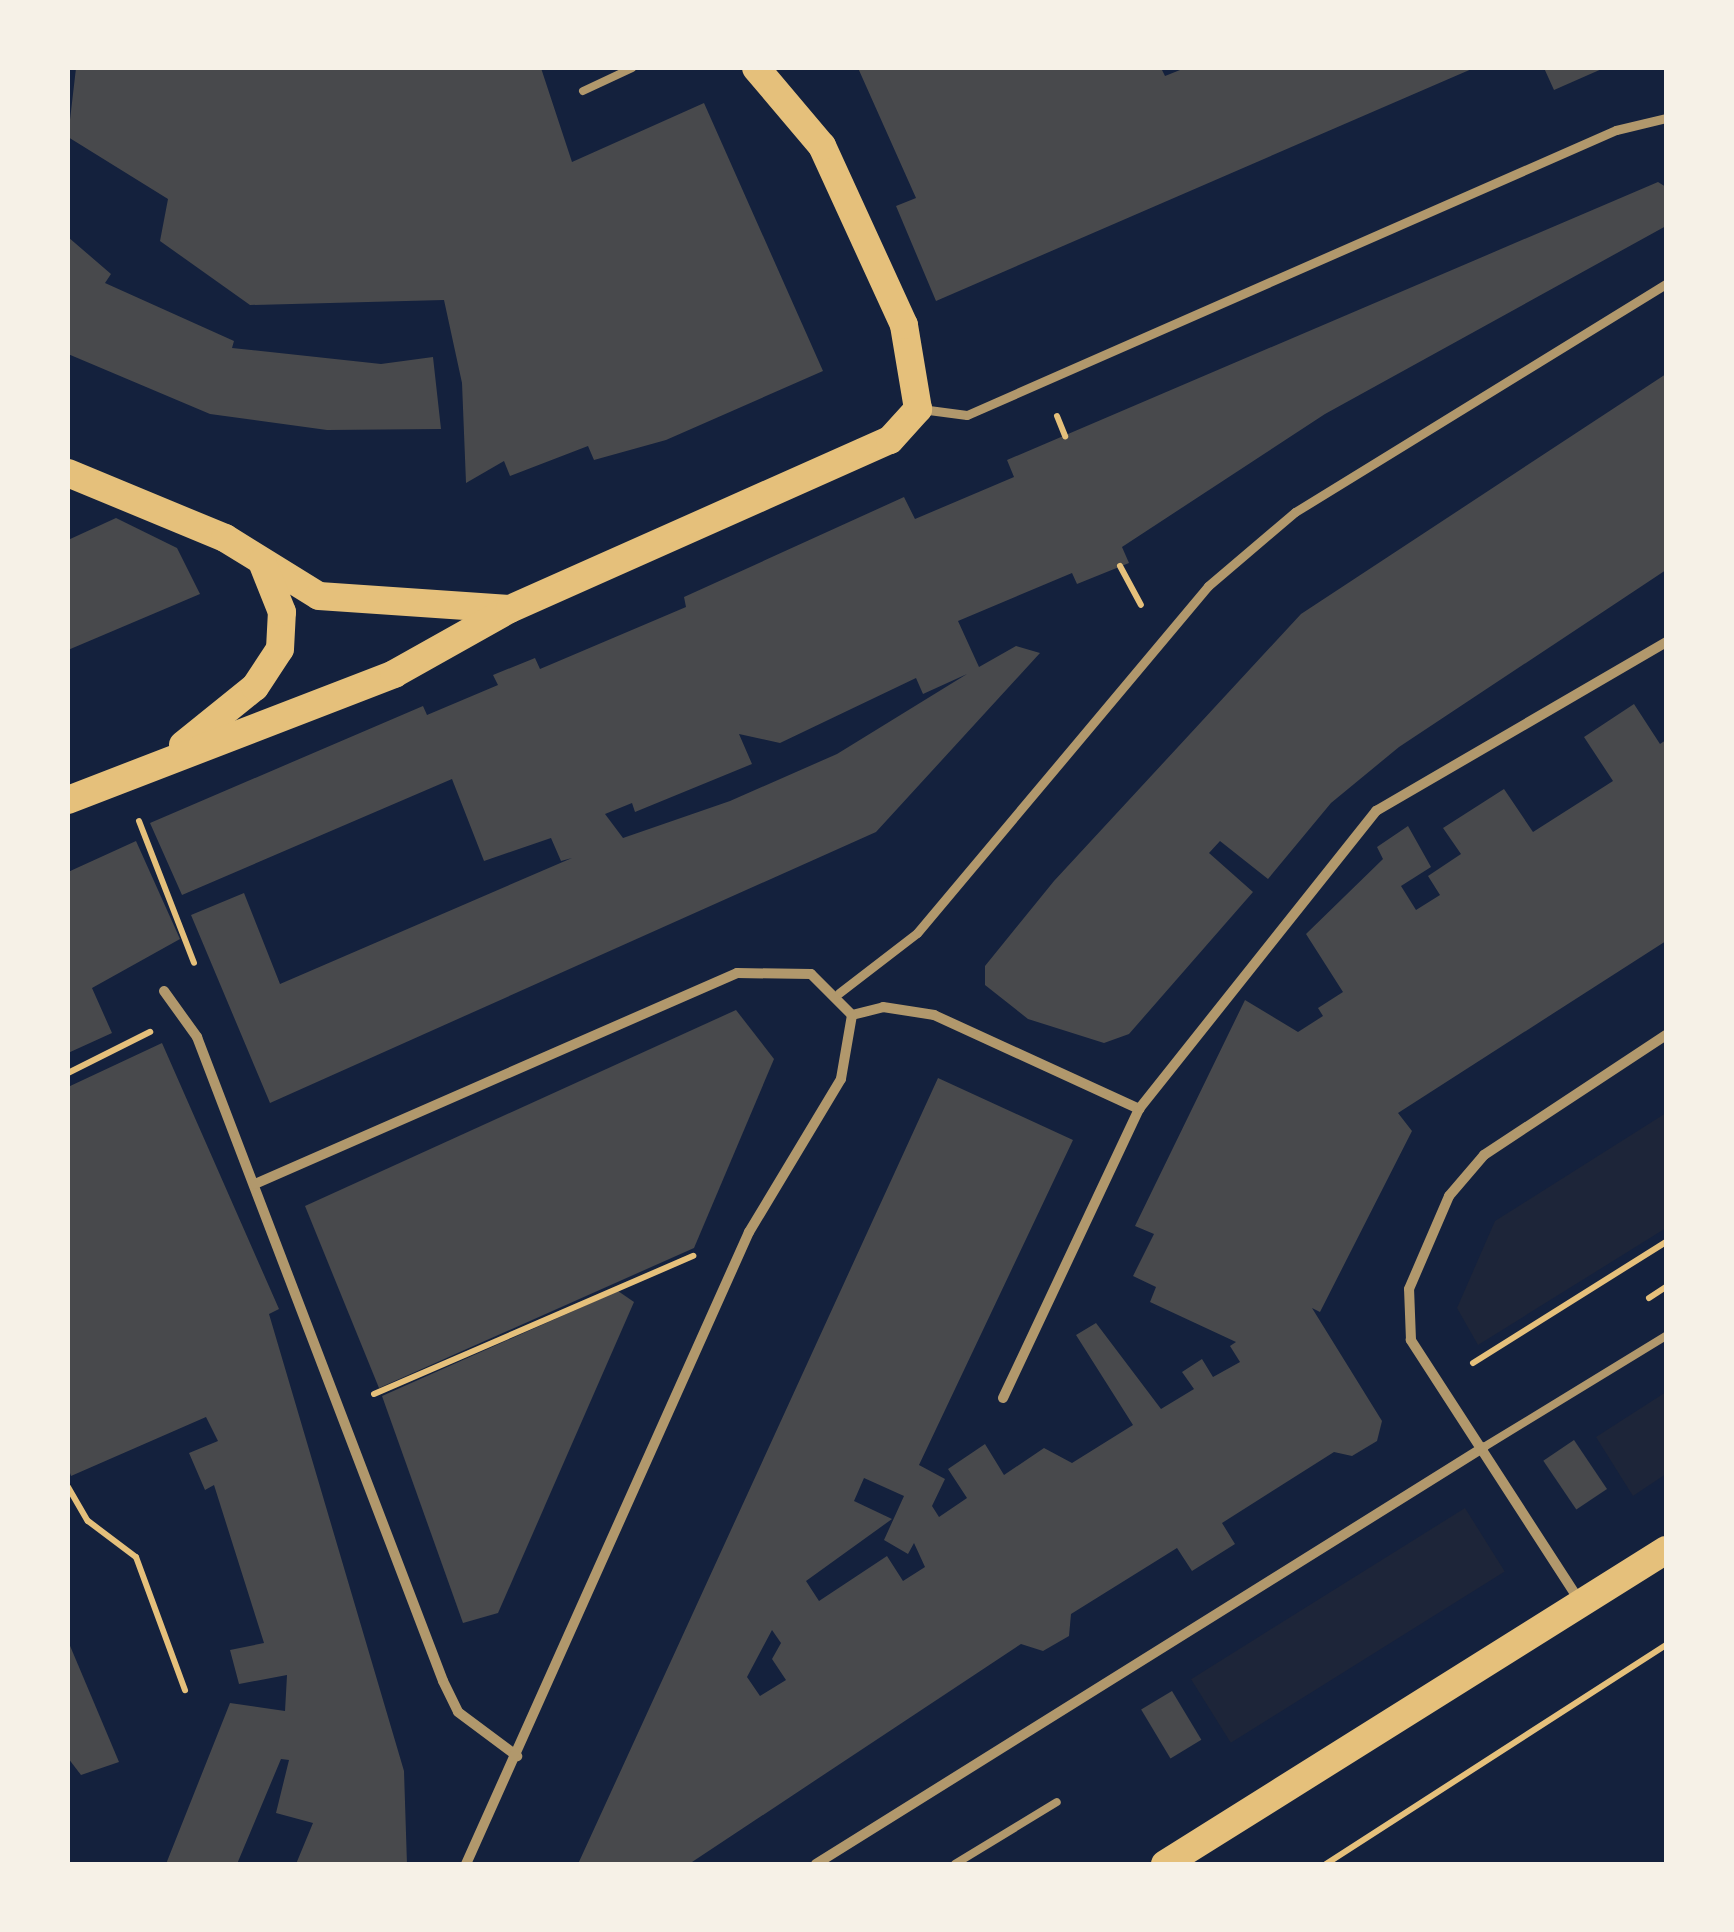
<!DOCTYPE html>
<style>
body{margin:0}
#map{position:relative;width:1734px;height:1932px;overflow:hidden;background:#14213d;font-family:Helvetica,sans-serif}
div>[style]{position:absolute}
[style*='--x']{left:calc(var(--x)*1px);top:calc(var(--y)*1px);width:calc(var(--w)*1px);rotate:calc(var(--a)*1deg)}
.green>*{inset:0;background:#1d2539;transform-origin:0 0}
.building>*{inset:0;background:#48494c;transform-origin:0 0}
.path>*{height:6px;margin:-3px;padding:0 3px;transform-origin:3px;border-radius:3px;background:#e5c07b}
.service>*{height:8px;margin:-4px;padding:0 4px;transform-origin:4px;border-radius:4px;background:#b1986c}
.pedestrian>*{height:9px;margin:-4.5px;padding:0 4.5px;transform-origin:4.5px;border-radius:4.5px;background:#b1986c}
.minor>*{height:10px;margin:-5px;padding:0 5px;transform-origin:5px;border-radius:5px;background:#b1986c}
.trunk>*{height:28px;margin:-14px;padding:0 14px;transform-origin:14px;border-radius:14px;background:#e5c07b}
span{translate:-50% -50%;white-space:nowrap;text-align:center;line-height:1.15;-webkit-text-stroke:9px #f6f1e7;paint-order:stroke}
.frame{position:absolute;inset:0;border:70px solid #f6f1e7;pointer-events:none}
</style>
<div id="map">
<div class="green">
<div style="clip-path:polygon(1666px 1113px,1666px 1228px,1478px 1345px,1457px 1308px,1495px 1221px)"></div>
<div style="clip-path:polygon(1666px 1392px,1666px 1474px,1633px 1496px,1596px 1437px)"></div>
<div style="left:1465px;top:1508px;width:75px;height:323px;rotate:58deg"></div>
</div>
<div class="building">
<div style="clip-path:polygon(76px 68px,541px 68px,572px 162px,704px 103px,823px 371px,666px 440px,594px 460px,588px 446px,510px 476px,504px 461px,466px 483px,462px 383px,444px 300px,250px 305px,160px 241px,168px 199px,68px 137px)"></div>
<div style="clip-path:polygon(858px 68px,1161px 68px,1165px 76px,1185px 68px,1474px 68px,936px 301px,896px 206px,916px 198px)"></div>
<div style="clip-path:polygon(1544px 68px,1604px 68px,1554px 90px)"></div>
<div style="clip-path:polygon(evenodd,1658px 182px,1666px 187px,1666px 226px,1325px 414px,1122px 547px,1129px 563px,1077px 584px,1072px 573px,958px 621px,979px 667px,1016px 646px,1040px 653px,876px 832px,270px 1103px,191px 915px,244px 893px,280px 984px,572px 858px,561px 861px,551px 838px,484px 861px,452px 779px,182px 895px,150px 823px,423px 706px,427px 715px,498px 685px,493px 675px,535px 658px,540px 669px,686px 607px,684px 597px,904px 497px,915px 519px,1014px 477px,1007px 460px,1658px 182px,967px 674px,837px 754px,730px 801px,623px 838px,605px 814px,632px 803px,635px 812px,752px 764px,739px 734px,780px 743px,916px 678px,923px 694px,967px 674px)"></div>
<div style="clip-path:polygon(68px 237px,111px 274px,105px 283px,234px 341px,232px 348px,381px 364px,433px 357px,441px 429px,327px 430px,210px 414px,68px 354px)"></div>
<div style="clip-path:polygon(1666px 374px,1666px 570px,1399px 747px,1331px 803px,1268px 879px,1220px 841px,1209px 853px,1253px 892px,1129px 1034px,1104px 1043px,1028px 1019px,985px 985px,985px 966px,1054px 881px,1301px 614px)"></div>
<div style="clip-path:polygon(116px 518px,177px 548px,200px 594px,68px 650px,68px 540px)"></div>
<div style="clip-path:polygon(evenodd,1634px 704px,1660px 744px,1666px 740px,1666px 941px,1398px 1113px,1412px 1131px,1320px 1312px,1312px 1308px,1382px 1421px,1377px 1441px,1352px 1456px,1334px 1452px,1222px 1523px,1235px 1544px,1192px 1571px,1177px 1548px,1071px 1614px,1069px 1636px,1043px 1651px,1021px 1644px,689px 1864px,578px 1864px,938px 1078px,1073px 1140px,919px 1465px,945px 1479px,932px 1506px,939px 1517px,967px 1498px,948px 1469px,985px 1444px,1004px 1475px,1044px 1448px,1072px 1463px,1133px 1425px,1076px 1335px,1096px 1323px,1161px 1409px,1194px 1389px,1182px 1372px,1202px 1359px,1213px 1377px,1240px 1362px,1230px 1346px,1236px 1342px,1150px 1302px,1156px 1287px,1133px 1276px,1154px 1234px,1135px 1226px,1245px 1000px,1298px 1032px,1323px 1016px,1318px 1008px,1343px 992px,1306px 934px,1383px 859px,1377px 847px,1408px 826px,1431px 867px,1401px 886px,1416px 910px,1440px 895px,1428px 876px,1461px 854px,1443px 828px,1504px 789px,1533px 832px,1613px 781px,1584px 737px,1634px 704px,864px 1478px,904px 1496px,884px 1540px,908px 1554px,914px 1543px,925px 1567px,903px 1581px,887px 1556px,819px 1601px,806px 1581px,892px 1519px,854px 1501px,864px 1478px,1634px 704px,772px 1630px,781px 1643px,772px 1659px,786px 1680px,760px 1696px,747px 1677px,772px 1630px)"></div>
<div style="clip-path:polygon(136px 841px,180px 939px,92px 988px,112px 1033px,68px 1053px,68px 872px)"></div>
<div style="clip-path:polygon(736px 1010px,774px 1059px,694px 1248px,379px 1388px,305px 1206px)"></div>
<div style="clip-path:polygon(162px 1043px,279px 1309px,269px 1314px,404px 1771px,407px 1864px,296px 1864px,313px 1823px,276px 1813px,289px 1760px,281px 1759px,237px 1864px,166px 1864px,230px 1703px,285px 1711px,287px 1675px,239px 1684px,230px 1650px,264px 1643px,214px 1485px,205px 1490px,189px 1453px,218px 1441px,206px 1417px,71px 1476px,68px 1467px,68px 1087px)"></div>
<div style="clip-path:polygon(618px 1291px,634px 1302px,498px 1613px,463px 1623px,382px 1396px)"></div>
<div style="left:1574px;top:1440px;width:59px;height:37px;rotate:56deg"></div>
<div style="clip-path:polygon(68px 1641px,119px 1762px,81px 1775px,68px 1758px)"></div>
<div style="left:1172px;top:1691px;width:57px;height:36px;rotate:59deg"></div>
</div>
<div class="path">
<div style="--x:1057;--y:416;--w:22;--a:68"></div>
<div style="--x:1120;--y:566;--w:44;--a:61.7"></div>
<div style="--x:139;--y:821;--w:152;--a:68.8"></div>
<div style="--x:68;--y:1073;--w:92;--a:-26.6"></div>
<div style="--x:1649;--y:1298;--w:20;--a:-33"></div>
<div style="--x:1473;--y:1363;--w:228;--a:-32.1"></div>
<div style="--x:374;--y:1394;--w:348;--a:-23.4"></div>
<div style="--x:68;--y:1487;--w:39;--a:60"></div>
<div style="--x:88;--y:1521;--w:60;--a:36.9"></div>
<div style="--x:136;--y:1557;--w:142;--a:69.8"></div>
<div style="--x:1326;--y:1864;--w:404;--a:-32.8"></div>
</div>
<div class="service">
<div style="--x:583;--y:91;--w:54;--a:-25.1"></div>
<div style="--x:1484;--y:1447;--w:213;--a:-31.4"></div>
<div style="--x:955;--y:1864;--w:119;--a:-31.3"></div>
</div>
<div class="pedestrian">
<div style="--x:921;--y:409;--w:46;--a:7.4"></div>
<div style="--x:967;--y:415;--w:709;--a:-23.71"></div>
<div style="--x:1616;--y:130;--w:51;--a:-13.5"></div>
<div style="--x:839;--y:993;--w:98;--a:-37.6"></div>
<div style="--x:917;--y:933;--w:453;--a:-50"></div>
<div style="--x:1208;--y:586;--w:114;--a:-40.4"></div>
<div style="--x:1295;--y:512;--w:435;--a:-31.6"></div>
</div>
<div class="minor">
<div style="--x:164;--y:991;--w:57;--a:54.3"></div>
<div style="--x:197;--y:1037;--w:689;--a:69.09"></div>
<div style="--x:443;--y:1681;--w:34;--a:64"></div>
<div style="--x:458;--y:1712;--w:74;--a:36.7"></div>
<div style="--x:852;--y:1015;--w:32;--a:-14"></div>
<div style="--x:883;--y:1007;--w:52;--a:8.9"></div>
<div style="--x:934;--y:1015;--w:226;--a:24.6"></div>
<div style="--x:255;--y:1184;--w:526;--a:-23.64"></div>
<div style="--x:737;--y:973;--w:74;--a:0.8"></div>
<div style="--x:811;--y:974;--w:58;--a:45"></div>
<div style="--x:852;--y:1015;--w:65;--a:99.8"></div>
<div style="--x:841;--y:1079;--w:179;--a:121"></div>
<div style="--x:749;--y:1232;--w:692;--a:114.12"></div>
<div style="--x:1003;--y:1398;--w:319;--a:-64.8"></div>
<div style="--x:1139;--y:1109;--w:381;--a:-51.5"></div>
<div style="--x:1376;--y:811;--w:336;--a:-30.2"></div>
<div style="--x:1579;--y:1600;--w:310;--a:-122.9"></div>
<div style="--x:1411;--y:1340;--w:51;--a:-92.2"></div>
<div style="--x:1409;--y:1289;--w:101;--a:-66.7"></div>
<div style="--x:1449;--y:1196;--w:54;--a:-49.5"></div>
<div style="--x:1484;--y:1155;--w:218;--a:-33.4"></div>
<div style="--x:816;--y:1864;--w:787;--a:-31.97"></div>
</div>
<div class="trunk">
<div style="--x:68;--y:473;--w:170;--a:22.5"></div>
<div style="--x:225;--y:538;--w:110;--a:31.7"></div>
<div style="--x:319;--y:596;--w:191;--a:3.9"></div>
<div style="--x:183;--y:745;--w:92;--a:-38.9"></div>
<div style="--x:255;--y:687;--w:45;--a:-56.7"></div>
<div style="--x:280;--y:649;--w:37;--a:-87"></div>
<div style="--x:282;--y:612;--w:54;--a:-111.8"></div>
<div style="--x:68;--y:800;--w:350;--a:-21.1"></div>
<div style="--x:394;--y:674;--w:133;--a:-29.3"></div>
<div style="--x:510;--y:609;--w:416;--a:-24"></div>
<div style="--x:890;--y:440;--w:42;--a:-47.9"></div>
<div style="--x:918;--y:409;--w:85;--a:-99.5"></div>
<div style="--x:904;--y:325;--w:197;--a:-114.6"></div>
<div style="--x:822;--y:146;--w:102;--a:-130.2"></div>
<div style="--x:1165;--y:1864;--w:591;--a:-32.08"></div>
</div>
<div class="frame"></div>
</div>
